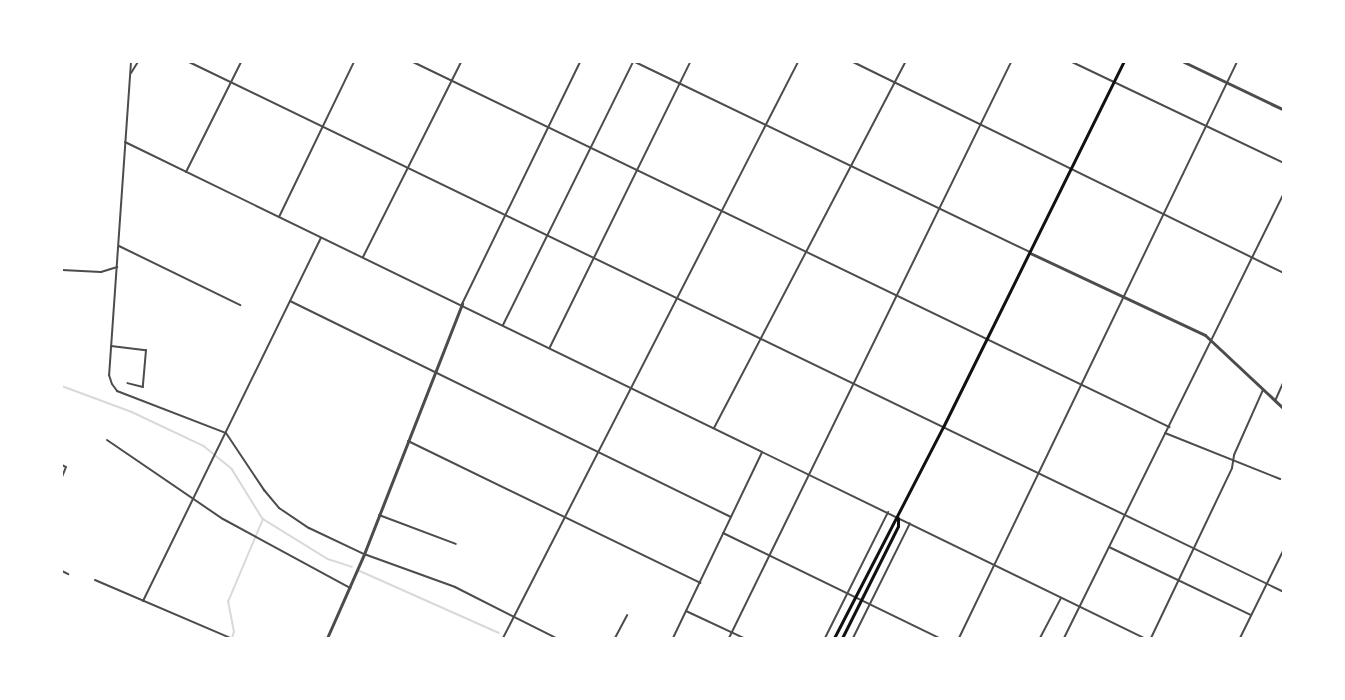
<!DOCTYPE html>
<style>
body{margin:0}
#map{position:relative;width:1345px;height:700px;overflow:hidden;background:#fff;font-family:"Space Grotesk",sans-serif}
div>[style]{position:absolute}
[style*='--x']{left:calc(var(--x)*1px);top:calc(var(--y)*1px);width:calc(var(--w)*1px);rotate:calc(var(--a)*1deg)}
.stream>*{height:1.5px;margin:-0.75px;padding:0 0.75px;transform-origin:0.75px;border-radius:0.75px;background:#d9d9d9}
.minor>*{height:2px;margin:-1px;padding:0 1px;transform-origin:1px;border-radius:1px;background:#4c4c4c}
.tertiary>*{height:3px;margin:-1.5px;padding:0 1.5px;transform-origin:1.5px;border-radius:1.5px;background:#4c4c4c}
.secondary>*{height:3px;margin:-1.5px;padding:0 1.5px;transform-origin:1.5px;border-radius:1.5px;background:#111}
span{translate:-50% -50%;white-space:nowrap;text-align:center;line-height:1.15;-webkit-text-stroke:6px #fff;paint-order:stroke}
.frame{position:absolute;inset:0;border:63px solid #fff;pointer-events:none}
</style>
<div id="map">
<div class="stream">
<div style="--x:62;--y:386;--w:75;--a:20.4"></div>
<div style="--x:132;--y:412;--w:80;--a:25.3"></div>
<div style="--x:204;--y:446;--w:36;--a:39"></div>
<div style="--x:232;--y:469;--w:59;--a:58.2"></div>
<div style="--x:263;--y:519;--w:76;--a:31.6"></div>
<div style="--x:328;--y:559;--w:25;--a:18"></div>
<div style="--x:360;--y:571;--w:152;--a:24"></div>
<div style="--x:232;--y:638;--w:6;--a:-72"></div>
<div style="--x:234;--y:632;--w:31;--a:-101"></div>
<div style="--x:228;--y:602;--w:90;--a:-67.1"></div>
</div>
<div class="minor">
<div style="--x:131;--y:62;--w:314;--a:94"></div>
<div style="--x:109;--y:375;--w:9;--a:72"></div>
<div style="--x:112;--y:384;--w:9;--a:54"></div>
<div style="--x:117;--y:391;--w:117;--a:21.1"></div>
<div style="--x:226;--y:433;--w:69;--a:56.3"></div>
<div style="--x:264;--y:490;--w:23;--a:50"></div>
<div style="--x:279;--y:508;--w:36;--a:34"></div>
<div style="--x:309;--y:528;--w:61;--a:25.3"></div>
<div style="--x:364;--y:554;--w:97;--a:19.9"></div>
<div style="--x:455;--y:587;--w:113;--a:26.8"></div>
<div style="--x:189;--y:62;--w:1217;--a:25.83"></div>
<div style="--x:413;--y:62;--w:840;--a:25.77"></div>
<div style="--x:635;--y:62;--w:438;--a:25.7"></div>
<div style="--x:853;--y:62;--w:480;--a:26.1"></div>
<div style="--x:1072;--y:62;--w:235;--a:25.5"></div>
<div style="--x:131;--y:73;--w:13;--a:-58"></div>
<div style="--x:125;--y:142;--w:1133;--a:25.95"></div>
<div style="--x:186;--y:172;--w:123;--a:-63.4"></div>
<div style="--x:279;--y:217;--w:172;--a:-64.2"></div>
<div style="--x:119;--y:246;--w:135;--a:26"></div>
<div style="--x:363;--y:257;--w:218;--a:-63.3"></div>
<div style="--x:62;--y:270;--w:39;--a:3"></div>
<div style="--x:101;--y:272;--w:17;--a:-17"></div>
<div style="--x:290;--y:301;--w:491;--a:26.1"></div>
<div style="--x:462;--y:304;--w:269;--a:-64"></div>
<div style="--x:503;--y:325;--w:293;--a:-63.7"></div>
<div style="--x:111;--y:346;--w:35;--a:7"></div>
<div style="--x:146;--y:350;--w:37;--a:95"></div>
<div style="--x:143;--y:387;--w:16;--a:-166"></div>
<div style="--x:550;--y:347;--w:318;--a:-63.8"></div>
<div style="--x:1275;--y:401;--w:22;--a:-66"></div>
<div style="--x:714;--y:428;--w:413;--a:-62.4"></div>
<div style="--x:1165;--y:433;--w:124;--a:21.8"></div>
<div style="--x:107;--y:440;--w:140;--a:34.3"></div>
<div style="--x:223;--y:519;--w:145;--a:28.5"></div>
<div style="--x:408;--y:441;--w:325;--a:25.9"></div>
<div style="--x:62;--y:465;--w:4;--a:27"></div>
<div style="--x:66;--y:467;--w:11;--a:112"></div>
<div style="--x:379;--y:515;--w:82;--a:20.6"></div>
<div style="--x:723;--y:533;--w:240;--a:25.9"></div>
<div style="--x:1109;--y:547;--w:157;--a:25.6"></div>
<div style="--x:62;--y:571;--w:7;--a:27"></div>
<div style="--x:95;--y:580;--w:147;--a:23.2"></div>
<div style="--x:143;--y:601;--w:404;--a:-63.9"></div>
<div style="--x:686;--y:611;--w:64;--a:25"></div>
<div style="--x:503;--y:638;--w:647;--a:-62.88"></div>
<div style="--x:615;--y:638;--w:26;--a:-62"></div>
<div style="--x:673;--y:638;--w:206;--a:-64.4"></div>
<div style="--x:729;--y:638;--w:641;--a:-63.91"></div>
<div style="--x:825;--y:638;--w:141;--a:-63.4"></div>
<div style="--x:853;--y:638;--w:128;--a:-63.6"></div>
<div style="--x:959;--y:638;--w:640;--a:-64.24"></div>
<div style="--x:1040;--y:638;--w:45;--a:-62.3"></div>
<div style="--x:1064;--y:638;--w:496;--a:-63.7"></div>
<div style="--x:1151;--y:638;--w:188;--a:-64.5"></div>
<div style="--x:1232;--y:468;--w:13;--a:-81"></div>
<div style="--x:1234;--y:455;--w:71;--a:-66"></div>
<div style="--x:1240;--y:638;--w:99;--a:-63.7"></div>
</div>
<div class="tertiary">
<div style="--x:1184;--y:62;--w:111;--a:25.6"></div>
<div style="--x:1030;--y:253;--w:193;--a:25.1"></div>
<div style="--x:1205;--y:335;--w:108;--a:43.1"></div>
<div style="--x:327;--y:638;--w:92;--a:-66.2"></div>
<div style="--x:364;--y:554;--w:269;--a:-68.6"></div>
</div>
<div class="secondary">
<div style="--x:834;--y:638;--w:237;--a:-62.7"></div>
<div style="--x:943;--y:427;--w:407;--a:-63.7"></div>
<div style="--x:842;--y:638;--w:125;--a:-63.4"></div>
<div style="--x:898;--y:526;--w:8;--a:-90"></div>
</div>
<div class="frame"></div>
</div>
